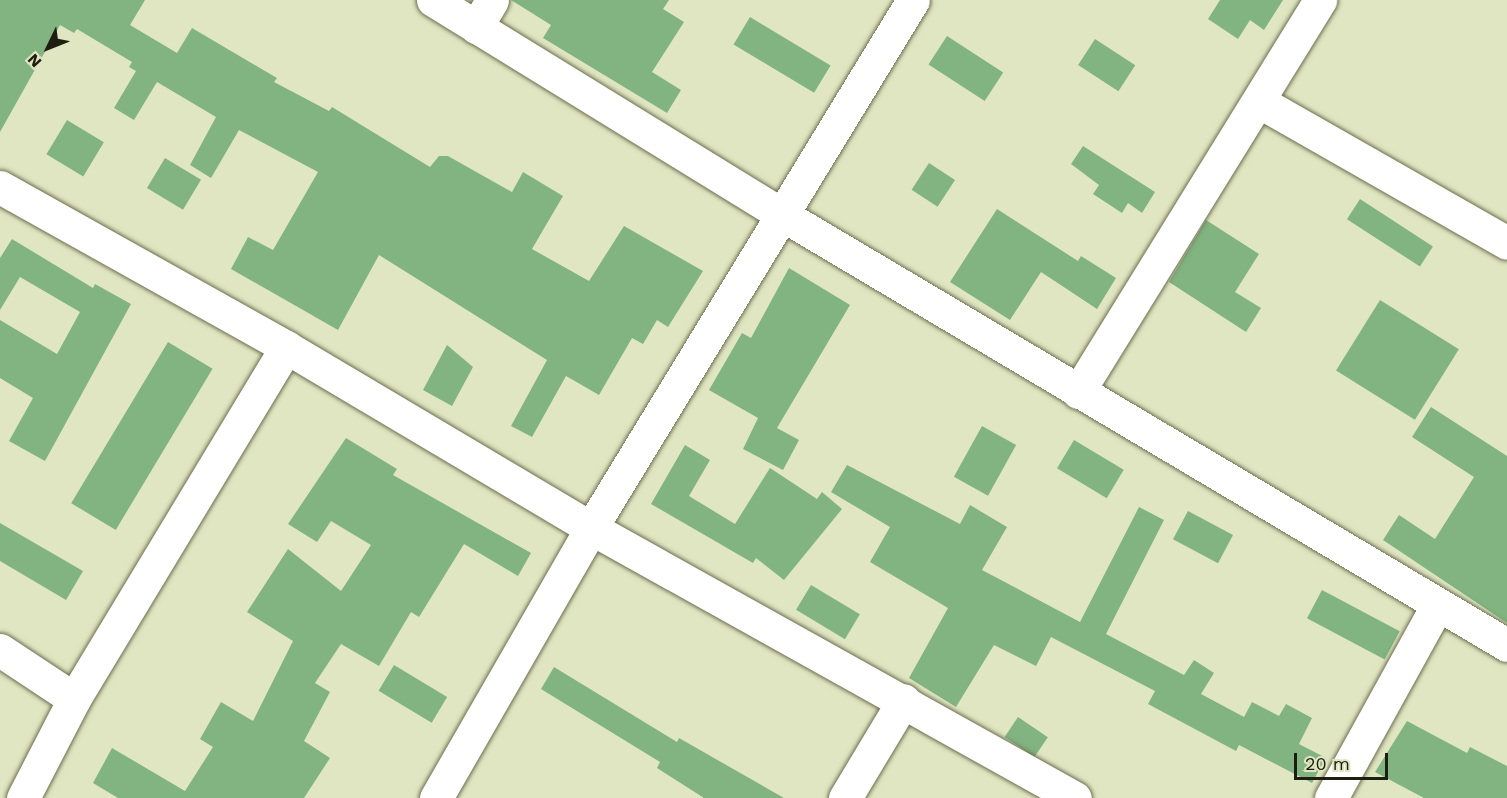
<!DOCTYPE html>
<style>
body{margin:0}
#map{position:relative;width:1507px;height:798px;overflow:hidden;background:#e1e6c2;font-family:"Work Sans",sans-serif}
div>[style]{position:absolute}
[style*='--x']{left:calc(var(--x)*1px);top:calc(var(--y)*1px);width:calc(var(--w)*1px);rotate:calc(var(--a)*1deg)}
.building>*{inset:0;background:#81b480;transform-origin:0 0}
.roads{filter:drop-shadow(0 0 2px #6b6e4f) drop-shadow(0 0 2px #6b6e4f)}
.minor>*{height:33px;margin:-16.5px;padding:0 16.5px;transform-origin:16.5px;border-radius:16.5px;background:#fff}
span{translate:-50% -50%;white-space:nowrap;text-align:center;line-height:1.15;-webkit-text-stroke:6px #e1e6c2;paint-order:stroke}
.north{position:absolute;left:18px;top:18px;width:60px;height:60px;-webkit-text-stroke:4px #e1e6c2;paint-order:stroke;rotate:227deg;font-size:16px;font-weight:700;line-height:24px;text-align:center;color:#1d1e11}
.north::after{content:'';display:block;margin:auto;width:21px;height:27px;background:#1d1e11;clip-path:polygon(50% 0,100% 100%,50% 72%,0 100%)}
.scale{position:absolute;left:1294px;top:753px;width:94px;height:27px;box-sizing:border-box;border:3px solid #1d1e11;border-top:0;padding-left:8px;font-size:18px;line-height:21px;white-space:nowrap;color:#1d1e11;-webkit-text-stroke:4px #e1e6c2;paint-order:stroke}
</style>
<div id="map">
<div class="building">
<div style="clip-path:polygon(0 0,145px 0,130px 25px,177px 53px,192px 28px,277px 78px,274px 82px,329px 111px,332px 107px,430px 167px,439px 156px,448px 156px,512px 192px,523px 172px,563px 196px,532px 249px,589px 281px,624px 226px,703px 271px,668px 327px,657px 320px,643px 344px,632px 338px,599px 395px,566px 376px,532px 437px,511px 426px,547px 360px,379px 255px,338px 330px,231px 269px,248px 237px,273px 250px,318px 172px,239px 130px,211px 178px,190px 165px,216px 117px,157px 82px,134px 120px,114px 108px,136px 71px,129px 67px,132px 62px,77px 29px,74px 33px,60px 25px,0 132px)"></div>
<div style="clip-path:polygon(511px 0,669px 0,663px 9px,684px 22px,652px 72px,681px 90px,667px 113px,543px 38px,551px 25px)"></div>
<div style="clip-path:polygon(1220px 0,1283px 0,1264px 30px,1250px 20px,1238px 39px,1208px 19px)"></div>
<div style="left:750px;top:17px;width:94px;height:32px;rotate:31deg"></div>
<div style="left:947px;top:36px;width:67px;height:34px;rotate:33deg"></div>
<div style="left:1095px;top:39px;width:48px;height:31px;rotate:33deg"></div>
<div style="left:67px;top:120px;width:43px;height:40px;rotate:31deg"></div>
<div style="clip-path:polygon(1083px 146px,1155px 192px,1142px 213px,1128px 203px,1122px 213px,1093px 194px,1099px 185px,1071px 164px)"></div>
<div style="left:165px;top:158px;width:42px;height:35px;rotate:31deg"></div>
<div style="left:929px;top:163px;width:31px;height:32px;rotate:33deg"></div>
<div style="left:1360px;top:199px;width:87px;height:24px;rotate:33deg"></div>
<div style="clip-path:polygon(997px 209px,1078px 261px,1081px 256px,1116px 278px,1097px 309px,1041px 272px,1010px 320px,950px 282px)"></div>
<div style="clip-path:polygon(1206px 220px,1259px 254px,1235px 292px,1261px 308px,1246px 332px,1169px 282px)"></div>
<div style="clip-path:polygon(12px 239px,93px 288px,95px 284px,131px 304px,45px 461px,9px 441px,33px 398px,0 378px,0 320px,57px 354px,80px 312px,20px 277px,0 310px,0 258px)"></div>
<div style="clip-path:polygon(789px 268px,850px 305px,777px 428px,799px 440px,783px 470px,743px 449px,758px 418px,709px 390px,742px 333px,751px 338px)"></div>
<div style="left:1380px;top:300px;width:93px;height:83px;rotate:32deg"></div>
<div style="left:168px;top:342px;width:52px;height:188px;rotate:31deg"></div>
<div style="clip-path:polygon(447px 345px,473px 367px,452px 406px,423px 390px)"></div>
<div style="clip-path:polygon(1431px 407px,1507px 456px,1507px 623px,1383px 540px,1399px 515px,1435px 539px,1474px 477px,1412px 437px)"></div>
<div style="left:982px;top:426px;width:39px;height:58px;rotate:29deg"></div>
<div style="clip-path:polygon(346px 438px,397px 469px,393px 475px,531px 553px,518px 576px,464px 544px,419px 617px,411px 612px,379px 666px,341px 644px,315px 683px,330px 692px,304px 741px,330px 758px,304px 798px,118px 798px,93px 783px,112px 748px,185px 791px,213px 747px,200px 739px,221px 702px,253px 721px,293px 641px,247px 612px,288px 549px,341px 591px,371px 545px,331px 521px,317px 542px,288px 524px)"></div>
<div style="left:1074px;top:440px;width:58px;height:33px;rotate:31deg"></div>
<div style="clip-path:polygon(685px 445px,710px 460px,689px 496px,735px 524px,770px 468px,817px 499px,822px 492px,842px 509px,784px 580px,756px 558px,753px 563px,651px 504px)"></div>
<div style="clip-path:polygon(847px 465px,960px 524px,970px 505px,1007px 527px,982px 570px,1080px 622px,1139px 507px,1164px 520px,1106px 634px,1184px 675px,1194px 660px,1214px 673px,1201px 694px,1244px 717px,1252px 702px,1279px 716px,1286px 704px,1312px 718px,1299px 744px,1326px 758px,1312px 783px,1239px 745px,1236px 751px,1148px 704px,1155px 691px,1051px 637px,1036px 666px,994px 645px,956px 707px,909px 678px,948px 608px,870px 562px,890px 527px,831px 492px)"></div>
<div style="left:1188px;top:511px;width:51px;height:32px;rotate:28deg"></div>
<div style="clip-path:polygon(0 523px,83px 571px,66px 600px,0 561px)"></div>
<div style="left:811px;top:585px;width:57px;height:29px;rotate:31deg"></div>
<div style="left:1322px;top:590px;width:88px;height:32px;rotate:28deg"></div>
<div style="left:394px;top:665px;width:62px;height:30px;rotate:31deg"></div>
<div style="clip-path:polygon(554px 667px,677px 742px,679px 738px,784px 798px,704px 798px,657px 768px,660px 762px,541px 689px)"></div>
<div style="left:1018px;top:717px;width:36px;height:24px;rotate:34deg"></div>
<div style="clip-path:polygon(1407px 721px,1467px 753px,1470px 747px,1507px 766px,1507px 798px,1424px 798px,1375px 772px)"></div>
</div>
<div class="roads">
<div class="minor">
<div style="--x:433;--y:0;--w:409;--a:31.6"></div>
<div style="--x:781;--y:214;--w:844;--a:30.7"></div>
<div style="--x:476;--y:27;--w:31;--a:-59"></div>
<div style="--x:1260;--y:102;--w:284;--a:29.7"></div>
<div style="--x:0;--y:187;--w:328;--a:29.2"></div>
<div style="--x:286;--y:347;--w:355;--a:30.7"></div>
<div style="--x:591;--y:528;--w:554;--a:29.16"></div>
<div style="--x:1078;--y:392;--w:461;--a:-58.3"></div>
<div style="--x:0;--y:650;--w:89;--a:33.5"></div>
<div style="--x:23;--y:798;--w:111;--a:-62.7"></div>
<div style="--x:74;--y:699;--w:411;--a:-58.9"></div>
<div style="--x:436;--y:798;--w:311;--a:-60.1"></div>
<div style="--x:591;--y:528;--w:618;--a:-58.62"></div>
<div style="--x:845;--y:798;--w:114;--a:-59"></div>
<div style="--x:1331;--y:798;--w:219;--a:-61.1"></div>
</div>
</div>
<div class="north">N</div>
<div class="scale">20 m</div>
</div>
